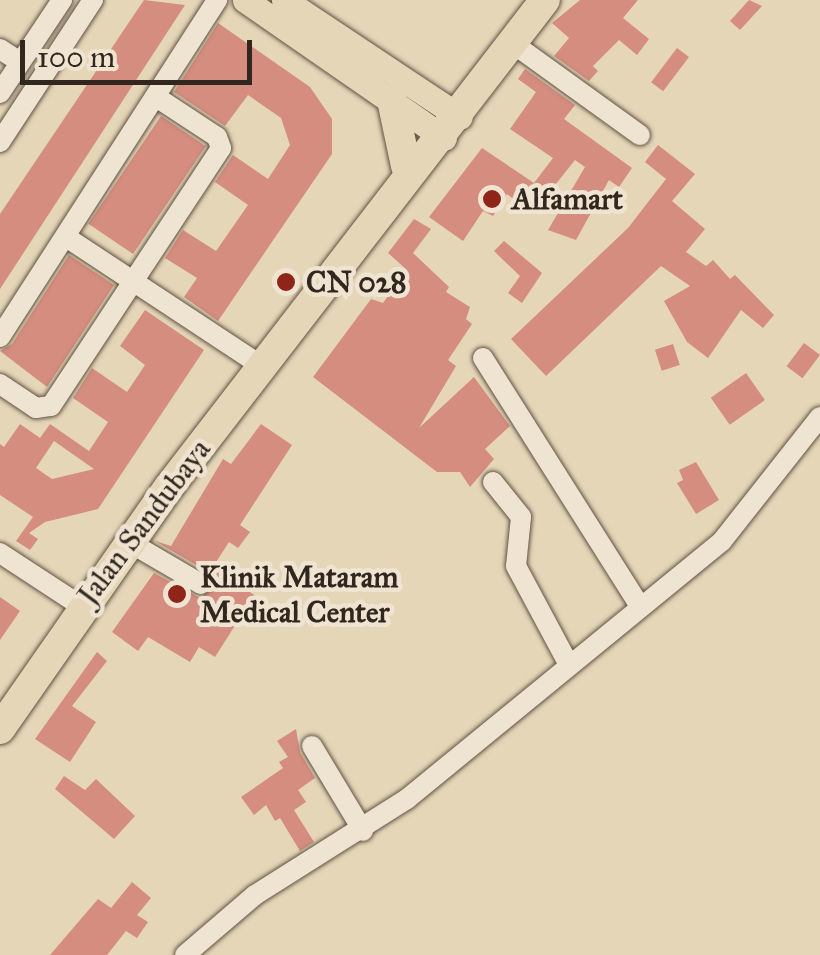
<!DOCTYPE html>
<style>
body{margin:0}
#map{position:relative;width:820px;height:955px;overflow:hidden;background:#e6d6b8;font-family:"IM FELL Great Primer",serif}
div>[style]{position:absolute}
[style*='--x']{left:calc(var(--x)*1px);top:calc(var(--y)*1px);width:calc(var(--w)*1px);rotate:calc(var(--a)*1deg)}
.building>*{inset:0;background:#d48d7f;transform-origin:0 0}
.roads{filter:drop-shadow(0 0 2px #5f5344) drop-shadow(0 0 2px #5f5344)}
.minor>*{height:20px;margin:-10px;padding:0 10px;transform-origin:10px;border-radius:10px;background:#efe4d1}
.major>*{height:25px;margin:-12.5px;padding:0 12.5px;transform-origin:12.5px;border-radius:12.5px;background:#e6d6b8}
.highway>*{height:30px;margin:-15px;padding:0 15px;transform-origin:15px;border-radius:15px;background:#e6d6b8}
.dots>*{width:28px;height:28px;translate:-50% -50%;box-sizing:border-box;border:5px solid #efe4d1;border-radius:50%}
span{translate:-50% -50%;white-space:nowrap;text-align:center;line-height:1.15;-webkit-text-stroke:9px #efe4d1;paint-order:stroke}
.poi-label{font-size:30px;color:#32271e;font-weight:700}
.left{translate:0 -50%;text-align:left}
.street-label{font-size:30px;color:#32271e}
.scale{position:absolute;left:20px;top:40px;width:232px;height:45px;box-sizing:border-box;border:5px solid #32271e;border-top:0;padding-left:12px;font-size:30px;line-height:35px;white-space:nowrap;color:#32271e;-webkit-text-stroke:8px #efe4d1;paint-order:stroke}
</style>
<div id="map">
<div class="building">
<div style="clip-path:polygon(144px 0,185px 5px,0 289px,0 214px)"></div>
<div style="clip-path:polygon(580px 0,638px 0,623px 18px,649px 39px,637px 55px,619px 40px,593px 66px,598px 71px,589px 81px,554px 56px,569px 38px,552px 23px)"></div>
<div style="clip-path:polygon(749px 0,762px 6px,740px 30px,730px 21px)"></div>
<div style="clip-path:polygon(218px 23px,310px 87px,332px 119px,332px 154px,218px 321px,184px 297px,197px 278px,165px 258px,183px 230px,216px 251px,248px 205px,215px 182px,233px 155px,268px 179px,290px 145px,281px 118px,248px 95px,225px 126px,174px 92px)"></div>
<div style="left:677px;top:48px;width:15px;height:43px;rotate:37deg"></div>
<div style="clip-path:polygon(525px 69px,575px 105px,564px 119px,632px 168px,619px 187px,609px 180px,576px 240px,548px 230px,585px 167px,575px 160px,532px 214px,507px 194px,493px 216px,483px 211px,463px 241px,429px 217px,482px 148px,534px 183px,553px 158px,510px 129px,536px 92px,518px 79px)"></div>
<div style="left:161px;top:116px;width:54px;height:130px;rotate:34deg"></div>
<div style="clip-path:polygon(658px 145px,695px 174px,672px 201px,705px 229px,686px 252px,706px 266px,713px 260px,730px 279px,735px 275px,774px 315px,763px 328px,741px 310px,708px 358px,687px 342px,664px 301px,690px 286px,661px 266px,546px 376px,511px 339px,628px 228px,666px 179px,645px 162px)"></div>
<div style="clip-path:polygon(414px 219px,431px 229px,413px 253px,449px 287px,446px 292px,470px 307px,466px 319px,472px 324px,448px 360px,456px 366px,419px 428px,474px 377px,510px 426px,485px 449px,494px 459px,470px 487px,460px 472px,437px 472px,313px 377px,371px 299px,383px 303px,407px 270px,388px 253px)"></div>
<div style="clip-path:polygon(504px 241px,542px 273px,522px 303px,508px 293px,520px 276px,494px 251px)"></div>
<div style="clip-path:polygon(69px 255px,114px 285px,47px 387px,0 351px,12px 344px)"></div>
<div style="clip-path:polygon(evenodd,145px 310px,204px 350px,98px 509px,45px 522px,29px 533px,38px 539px,30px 550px,16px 541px,33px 517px,0 495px,0 444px,4px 447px,20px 424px,40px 438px,50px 424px,89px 451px,108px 422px,73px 398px,92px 368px,127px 392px,145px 365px,120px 346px,145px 310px,54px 441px,94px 469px,52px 479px,36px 468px,54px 441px)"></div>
<div style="left:804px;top:343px;width:20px;height:29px;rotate:37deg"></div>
<div style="left:673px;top:344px;width:22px;height:19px;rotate:72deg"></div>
<div style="left:746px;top:373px;width:33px;height:43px;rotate:55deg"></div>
<div style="clip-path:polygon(261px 424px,292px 445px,240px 525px,250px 532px,238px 548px,229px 542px,213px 567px,263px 601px,251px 618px,243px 613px,215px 657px,199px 647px,190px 662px,148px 637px,138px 651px,112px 632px,154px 573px,200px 598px,215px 585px,208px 572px,155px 541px,171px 546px,223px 459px,231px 464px)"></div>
<div style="clip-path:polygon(696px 462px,719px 500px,696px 514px,677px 483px,683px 480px,679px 470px)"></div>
<div style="clip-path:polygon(0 597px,20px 611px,0 640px)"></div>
<div style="clip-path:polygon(97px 652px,107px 661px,72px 706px,96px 722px,70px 762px,35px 739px)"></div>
<div style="clip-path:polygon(296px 729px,300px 752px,315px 778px,298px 790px,306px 802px,294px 810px,314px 842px,300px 851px,280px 818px,275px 821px,266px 805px,254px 815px,241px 797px,283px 768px,279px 762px,288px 757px,277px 741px)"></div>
<div style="clip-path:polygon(64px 776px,85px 790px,96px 779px,135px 816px,114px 839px,55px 789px)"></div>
<div style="clip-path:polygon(132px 882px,151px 898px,137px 915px,148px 922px,137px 938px,126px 931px,107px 955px,50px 955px,98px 899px,111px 908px)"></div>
</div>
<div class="roads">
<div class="minor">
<div style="--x:515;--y:45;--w:154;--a:35.8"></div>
<div style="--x:0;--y:49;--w:24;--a:33"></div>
<div style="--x:0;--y:93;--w:112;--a:-56.3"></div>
<div style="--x:0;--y:142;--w:170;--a:-56.8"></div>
<div style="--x:66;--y:237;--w:235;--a:33.4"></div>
<div style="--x:0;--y:337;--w:401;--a:-57.2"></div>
<div style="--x:483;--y:358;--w:294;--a:57.7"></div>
<div style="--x:0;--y:384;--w:43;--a:33.7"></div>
<div style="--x:36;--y:408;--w:15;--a:-8"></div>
<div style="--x:51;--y:406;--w:309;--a:-56.6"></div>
<div style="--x:221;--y:148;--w:12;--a:-110"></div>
<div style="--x:217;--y:137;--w:73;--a:-146.7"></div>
<div style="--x:493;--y:482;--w:45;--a:51.3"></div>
<div style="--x:521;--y:517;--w:49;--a:95.8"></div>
<div style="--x:516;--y:566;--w:110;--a:61.8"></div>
<div style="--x:129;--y:542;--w:83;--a:30.3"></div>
<div style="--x:0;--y:553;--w:97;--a:33.2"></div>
<div style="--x:312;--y:746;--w:99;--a:59"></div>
<div style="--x:185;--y:955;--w:92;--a:-40.6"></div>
<div style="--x:255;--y:895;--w:180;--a:-32.3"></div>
<div style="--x:407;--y:799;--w:407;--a:-39.3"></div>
<div style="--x:722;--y:541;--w:158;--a:-51.7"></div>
</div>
<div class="major">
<div style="--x:245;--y:0;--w:242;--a:34.7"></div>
<div style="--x:284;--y:0;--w:211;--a:33.6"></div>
</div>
<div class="highway">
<div style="--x:392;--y:100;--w:67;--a:78"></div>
<div style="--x:0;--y:729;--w:295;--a:-55.1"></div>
<div style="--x:169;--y:487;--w:615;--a:-52.33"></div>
</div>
</div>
<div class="dots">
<div style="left:492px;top:199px;background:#8f2418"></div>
<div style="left:286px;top:282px;background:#8f2418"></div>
<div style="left:177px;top:594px;background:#8f2418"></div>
</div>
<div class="poi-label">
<span class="left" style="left:512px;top:199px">Alfamart</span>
<span class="left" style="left:306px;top:282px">CN 028</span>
<span class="left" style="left:200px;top:594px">Klinik Mataram<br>Medical Center</span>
</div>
<div class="street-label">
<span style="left:144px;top:522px;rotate:-53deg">Jalan Sandubaya</span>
</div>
<div class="scale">100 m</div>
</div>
